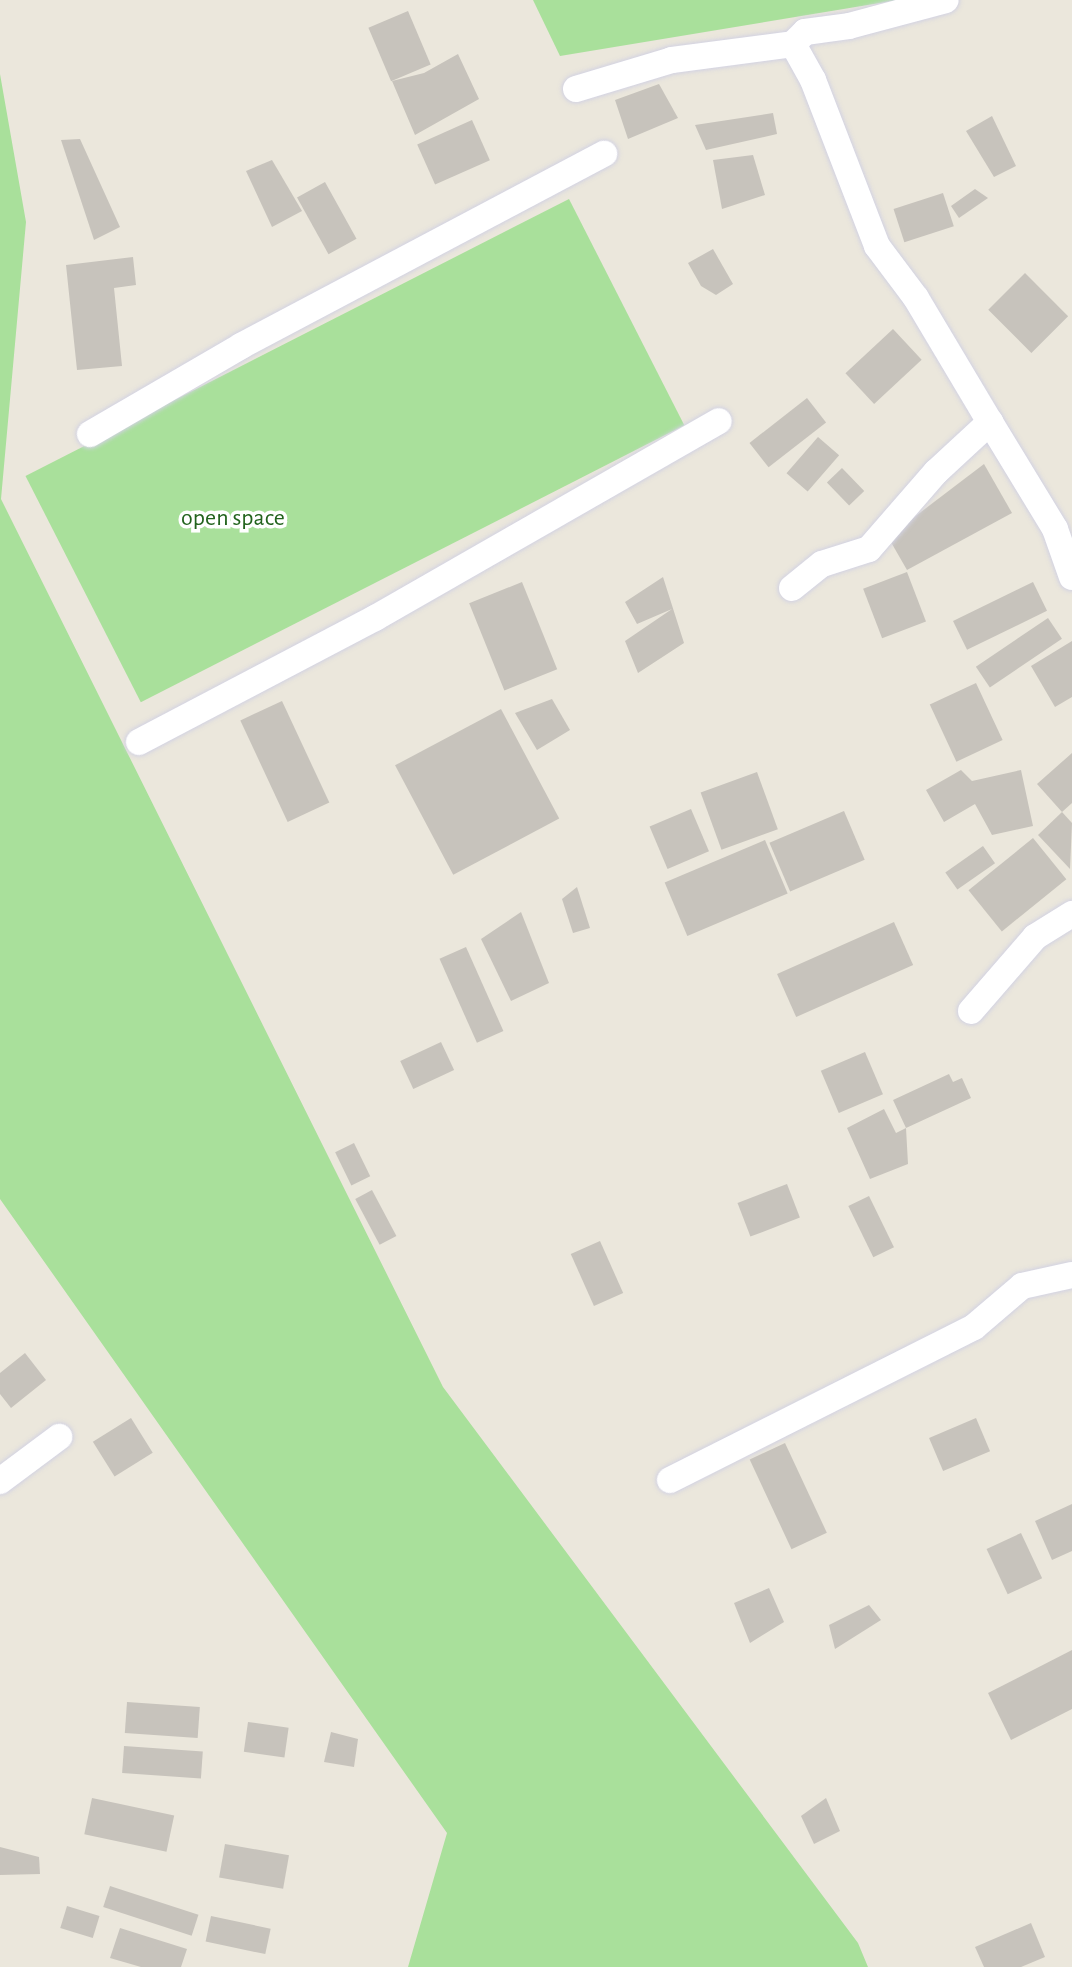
<!DOCTYPE html>
<style>
body{margin:0}
#map{position:relative;width:1072px;height:1967px;overflow:hidden;background:#ebe7dc;font-family:"Alegreya Sans",sans-serif}
div>[style]{position:absolute}
[style*='--x']{left:calc(var(--x)*1px);top:calc(var(--y)*1px);width:calc(var(--w)*1px);rotate:calc(var(--a)*1deg)}
.green>*{inset:0;background:#a9e09b;transform-origin:0 0}
.building>*{inset:0;background:#c7c3bc;transform-origin:0 0}
.roads{filter:drop-shadow(0 0 2px #d2d2e2) drop-shadow(0 0 2px #d2d2e2)}
.street>*{height:26px;margin:-13px;padding:0 13px;transform-origin:13px;border-radius:13px;background:#fff}
span{translate:-50% -50%;white-space:nowrap;text-align:center;line-height:1.15;-webkit-text-stroke:7px #fff;paint-order:stroke}
.park-label{font-size:24px;color:#22631d}
</style>
<div id="map">
<div class="green">
<div style="clip-path:polygon(533px 0,898px 0,560px 56px)"></div>
<div style="clip-path:polygon(0 74px,26px 222px,1px 499px,443px 1387px,858px 1943px,868px 1967px,408px 1967px,447px 1833px,0 1199px)"></div>
<div style="left:569px;top:199px;width:254px;height:610px;rotate:63deg"></div>
</div>
<div class="building">
<div style="left:408px;top:11px;width:58px;height:43px;rotate:67deg"></div>
<div style="clip-path:polygon(458px 54px,479px 99px,415px 135px,392px 81px,424px 73px)"></div>
<div style="clip-path:polygon(659px 84px,678px 118px,628px 139px,615px 100px)"></div>
<div style="clip-path:polygon(773px 113px,777px 134px,706px 150px,695px 125px)"></div>
<div style="clip-path:polygon(992px 116px,1016px 166px,994px 177px,966px 131px)"></div>
<div style="left:472px;top:120px;width:44px;height:60px;rotate:66deg"></div>
<div style="clip-path:polygon(80px 139px,120px 227px,94px 240px,61px 140px)"></div>
<div style="clip-path:polygon(753px 155px,765px 195px,722px 209px,713px 160px)"></div>
<div style="clip-path:polygon(272px 160px,302px 211px,272px 227px,246px 171px)"></div>
<div style="left:325px;top:182px;width:65px;height:32px;rotate:61deg"></div>
<div style="clip-path:polygon(975px 189px,988px 198px,959px 218px,951px 206px)"></div>
<div style="left:943px;top:193px;width:35px;height:52px;rotate:72deg"></div>
<div style="clip-path:polygon(713px 249px,733px 284px,716px 295px,701px 286px,688px 263px)"></div>
<div style="clip-path:polygon(133px 257px,136px 285px,114px 288px,122px 366px,77px 370px,66px 265px)"></div>
<div style="left:1025px;top:273px;width:61px;height:52px;rotate:45deg"></div>
<div style="left:893px;top:329px;width:42px;height:65px;rotate:47deg"></div>
<div style="left:807px;top:398px;width:31px;height:73px;rotate:52deg"></div>
<div style="left:818px;top:437px;width:28px;height:48px;rotate:41deg"></div>
<div style="clip-path:polygon(984px 464px,1012px 513px,907px 570px,888px 537px)"></div>
<div style="left:842px;top:468px;width:32px;height:21px;rotate:46deg"></div>
<div style="left:907px;top:572px;width:53px;height:47px;rotate:69deg"></div>
<div style="clip-path:polygon(663px 577px,684px 643px,638px 673px,625px 641px,672px 609px,637px 624px,625px 602px)"></div>
<div style="left:522px;top:582px;width:94px;height:57px;rotate:68deg"></div>
<div style="left:1033px;top:582px;width:32px;height:89px;rotate:64deg"></div>
<div style="left:1048px;top:618px;width:25px;height:87px;rotate:56deg"></div>
<div style="clip-path:polygon(1072px 641px,1072px 697px,1055px 707px,1031px 666px)"></div>
<div style="left:976px;top:683px;width:63px;height:51px;rotate:65deg"></div>
<div style="clip-path:polygon(552px 699px,570px 730px,537px 750px,515px 713px)"></div>
<div style="left:282px;top:701px;width:112px;height:46px;rotate:65deg"></div>
<div style="left:501px;top:709px;width:124px;height:120px;rotate:62deg"></div>
<div style="clip-path:polygon(1072px 753px,1072px 803px,1062px 812px,1037px 784px)"></div>
<div style="clip-path:polygon(961px 770px,972px 781px,1021px 770px,1033px 826px,992px 835px,975px 804px,944px 822px,926px 790px)"></div>
<div style="left:757px;top:772px;width:61px;height:60px;rotate:70deg"></div>
<div style="left:691px;top:809px;width:46px;height:45px;rotate:67deg"></div>
<div style="left:844px;top:811px;width:53px;height:81px;rotate:67deg"></div>
<div style="clip-path:polygon(1062px 812px,1072px 823px,1070px 869px,1038px 835px)"></div>
<div style="left:1033px;top:838px;width:53px;height:83px;rotate:51deg"></div>
<div style="left:765px;top:840px;width:58px;height:109px;rotate:67deg"></div>
<div style="left:983px;top:846px;width:21px;height:46px;rotate:55deg"></div>
<div style="clip-path:polygon(577px 887px,590px 928px,573px 933px,562px 899px)"></div>
<div style="clip-path:polygon(521px 912px,549px 983px,511px 1001px,481px 939px)"></div>
<div style="left:894px;top:922px;width:47px;height:128px;rotate:66deg"></div>
<div style="left:466px;top:947px;width:92px;height:29px;rotate:66deg"></div>
<div style="left:441px;top:1042px;width:31px;height:45px;rotate:65deg"></div>
<div style="left:865px;top:1052px;width:46px;height:48px;rotate:67deg"></div>
<div style="clip-path:polygon(949px 1074px,953px 1082px,962px 1078px,971px 1098px,906px 1128px,893px 1100px)"></div>
<div style="clip-path:polygon(884px 1109px,896px 1133px,906px 1128px,908px 1164px,870px 1179px,847px 1128px)"></div>
<div style="left:354px;top:1143px;width:37px;height:21px;rotate:64deg"></div>
<div style="left:787px;top:1184px;width:36px;height:53px;rotate:69deg"></div>
<div style="left:372px;top:1190px;width:52px;height:19px;rotate:62deg"></div>
<div style="left:869px;top:1196px;width:57px;height:23px;rotate:64deg"></div>
<div style="left:600px;top:1241px;width:57px;height:32px;rotate:66deg"></div>
<div style="clip-path:polygon(25px 1353px,46px 1380px,11px 1408px,0 1394px,0 1373px)"></div>
<div style="left:131px;top:1418px;width:41px;height:45px;rotate:58deg"></div>
<div style="left:976px;top:1418px;width:36px;height:51px;rotate:67deg"></div>
<div style="left:785px;top:1443px;width:99px;height:39px;rotate:65deg"></div>
<div style="clip-path:polygon(1072px 1504px,1072px 1551px,1052px 1560px,1035px 1521px)"></div>
<div style="left:1021px;top:1533px;width:50px;height:38px;rotate:65deg"></div>
<div style="clip-path:polygon(769px 1588px,784px 1622px,750px 1643px,734px 1603px)"></div>
<div style="clip-path:polygon(869px 1605px,881px 1620px,835px 1649px,829px 1625px)"></div>
<div style="clip-path:polygon(1072px 1650px,1072px 1709px,1011px 1740px,988px 1693px)"></div>
<div style="left:127px;top:1702px;width:73px;height:31px;rotate:4deg"></div>
<div style="left:248px;top:1722px;width:41px;height:30px;rotate:8deg"></div>
<div style="clip-path:polygon(331px 1732px,358px 1739px,354px 1767px,324px 1762px)"></div>
<div style="left:124px;top:1746px;width:79px;height:27px;rotate:4deg"></div>
<div style="left:92px;top:1798px;width:84px;height:37px;rotate:12deg"></div>
<div style="clip-path:polygon(826px 1798px,840px 1831px,814px 1844px,801px 1816px)"></div>
<div style="left:225px;top:1844px;width:65px;height:34px;rotate:10deg"></div>
<div style="clip-path:polygon(0 1847px,39px 1857px,40px 1874px,0 1875px)"></div>
<div style="left:110px;top:1886px;width:93px;height:22px;rotate:18deg"></div>
<div style="left:67px;top:1906px;width:34px;height:23px;rotate:17deg"></div>
<div style="left:211px;top:1916px;width:61px;height:26px;rotate:12deg"></div>
<div style="clip-path:polygon(1031px 1923px,1045px 1957px,1021px 1967px,984px 1967px,975px 1947px)"></div>
<div style="clip-path:polygon(120px 1928px,187px 1949px,181px 1967px,141px 1967px,110px 1958px)"></div>
</div>
<div class="roads">
<div class="street">
<div style="--x:793;--y:44;--w:17;--a:-45"></div>
<div style="--x:805;--y:32;--w:44;--a:-7.8"></div>
<div style="--x:849;--y:26;--w:100;--a:-15"></div>
<div style="--x:576;--y:89;--w:100;--a:-16.8"></div>
<div style="--x:672;--y:60;--w:122;--a:-7.5"></div>
<div style="--x:793;--y:44;--w:41;--a:60.9"></div>
<div style="--x:813;--y:80;--w:178;--a:68.9"></div>
<div style="--x:877;--y:246;--w:65;--a:53.1"></div>
<div style="--x:916;--y:298;--w:144;--a:59.2"></div>
<div style="--x:90;--y:434;--w:175;--a:-30.2"></div>
<div style="--x:241;--y:346;--w:411;--a:-27.9"></div>
<div style="--x:792;--y:588;--w:38;--a:-39"></div>
<div style="--x:822;--y:564;--w:49;--a:-17.7"></div>
<div style="--x:869;--y:549;--w:102;--a:-49"></div>
<div style="--x:936;--y:472;--w:74;--a:-42.8"></div>
<div style="--x:990;--y:422;--w:125;--a:58.7"></div>
<div style="--x:1055;--y:529;--w:51;--a:70.5"></div>
<div style="--x:139;--y:742;--w:267;--a:-27.7"></div>
<div style="--x:375;--y:618;--w:396;--a:-29.8"></div>
<div style="--x:971;--y:1011;--w:98;--a:-49.1"></div>
<div style="--x:1035;--y:937;--w:44;--a:-31.9"></div>
<div style="--x:670;--y:1480;--w:340;--a:-26.7"></div>
<div style="--x:974;--y:1327;--w:63;--a:-40.5"></div>
<div style="--x:1022;--y:1286;--w:51;--a:-12.4"></div>
<div style="--x:0;--y:1481;--w:74;--a:-36.7"></div>
</div>
</div>
<div class="park-label">
<span style="left:233px;top:519px">open space</span>
</div>
</div>
